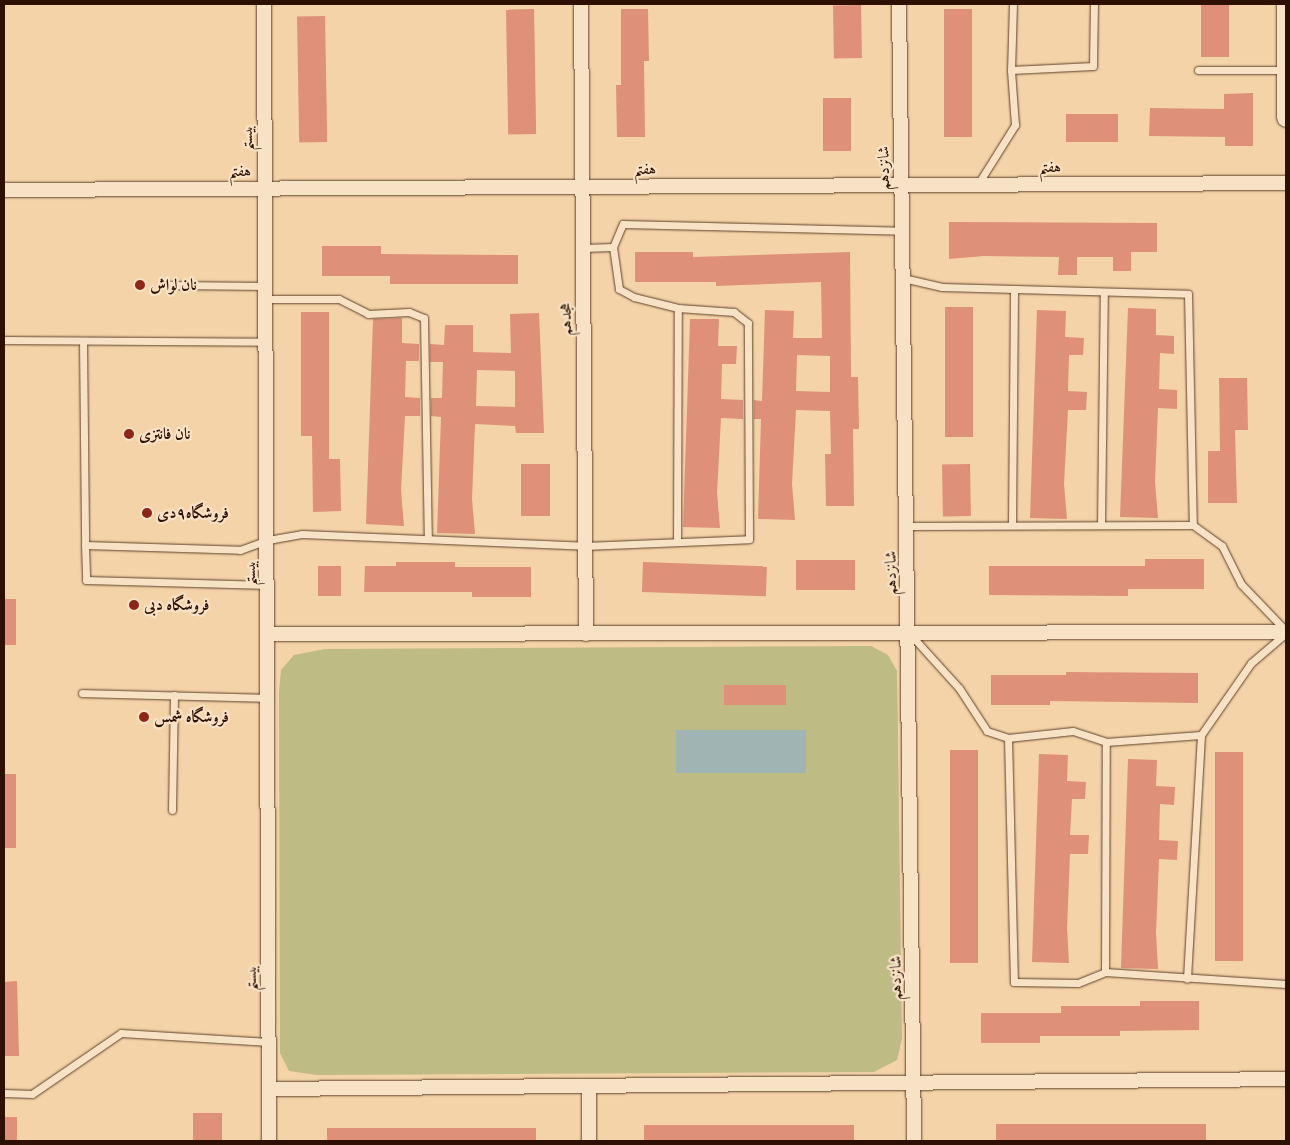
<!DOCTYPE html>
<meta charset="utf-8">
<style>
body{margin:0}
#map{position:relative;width:1290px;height:1145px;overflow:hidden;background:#f3d3a7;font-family:"IM FELL Double Pica",Amiri,serif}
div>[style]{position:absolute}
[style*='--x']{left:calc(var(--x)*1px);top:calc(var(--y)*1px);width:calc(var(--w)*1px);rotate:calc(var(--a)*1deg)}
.green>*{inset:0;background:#bebb85}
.water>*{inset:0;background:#a1b4b4;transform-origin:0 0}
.building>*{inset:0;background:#de9178;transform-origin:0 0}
.roads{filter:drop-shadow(0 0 1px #5f412a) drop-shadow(0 0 1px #5f412a)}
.lane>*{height:7px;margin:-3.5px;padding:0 3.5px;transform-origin:3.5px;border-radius:3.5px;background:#f7e2c6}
.street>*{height:14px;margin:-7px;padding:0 7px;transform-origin:7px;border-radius:7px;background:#f7e2c6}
.secondary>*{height:19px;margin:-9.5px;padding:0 9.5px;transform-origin:9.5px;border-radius:9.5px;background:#f7e2c6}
.dots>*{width:14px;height:14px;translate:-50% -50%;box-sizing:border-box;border:2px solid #f7e2c6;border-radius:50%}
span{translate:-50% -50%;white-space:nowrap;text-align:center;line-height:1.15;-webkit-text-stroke:4.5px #f7e2c6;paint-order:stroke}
.street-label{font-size:16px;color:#2e1000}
.poi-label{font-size:16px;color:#2e1000;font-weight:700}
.left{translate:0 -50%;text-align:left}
.frame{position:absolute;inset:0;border:5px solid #2e1000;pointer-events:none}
</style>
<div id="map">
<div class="green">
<div style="clip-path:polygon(871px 646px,888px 655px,897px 671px,902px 1039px,897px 1060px,874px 1072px,317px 1075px,289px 1071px,280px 1053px,279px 692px,281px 670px,294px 655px,325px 649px)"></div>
</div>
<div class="water">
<div style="left:806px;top:730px;width:43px;height:130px;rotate:90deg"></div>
</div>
<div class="building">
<div style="left:861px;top:5px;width:53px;height:28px;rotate:89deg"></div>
<div style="left:1229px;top:5px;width:52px;height:28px;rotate:90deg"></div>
<div style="left:534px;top:9px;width:125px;height:28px;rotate:89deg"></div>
<div style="clip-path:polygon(621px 9px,648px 9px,649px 61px,644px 61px,645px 137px,617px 137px,616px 85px,621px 85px)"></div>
<div style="left:944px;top:9px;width:28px;height:128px"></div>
<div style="left:325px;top:16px;width:126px;height:28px;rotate:89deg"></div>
<div style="clip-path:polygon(1253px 93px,1253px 146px,1225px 146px,1225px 137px,1149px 136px,1150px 108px,1224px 109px,1224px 94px)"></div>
<div style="left:823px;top:98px;width:28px;height:53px"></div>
<div style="left:1066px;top:114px;width:52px;height:28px"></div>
<div style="clip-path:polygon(949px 222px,1157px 223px,1157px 252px,1131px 252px,1131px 271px,1113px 271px,1113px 257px,1077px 257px,1077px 275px,1058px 275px,1059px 257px,984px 256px,949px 259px)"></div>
<div style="clip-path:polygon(322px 246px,381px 246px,381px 254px,518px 255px,518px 284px,390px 284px,390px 276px,322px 276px)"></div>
<div style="clip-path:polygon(evenodd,635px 252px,693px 252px,693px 257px,850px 252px,851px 377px,858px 377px,859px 429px,853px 429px,854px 506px,826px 506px,825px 454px,831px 454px,830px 411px,796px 410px,792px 484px,795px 520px,758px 519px,761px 419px,754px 419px,754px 400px,762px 401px,765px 310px,794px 311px,793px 338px,822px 338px,821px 282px,716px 286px,716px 282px,635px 282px,635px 252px,797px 355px,830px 356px,830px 392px,796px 391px,797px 355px)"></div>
<div style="left:973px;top:307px;width:130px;height:28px;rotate:90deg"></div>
<div style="clip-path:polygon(1128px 308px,1156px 309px,1156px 335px,1174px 336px,1174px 354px,1160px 353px,1159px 389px,1177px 390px,1177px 409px,1158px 408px,1155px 482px,1158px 518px,1120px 517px)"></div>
<div style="clip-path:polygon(1037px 310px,1066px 311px,1065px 337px,1084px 338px,1083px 355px,1069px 355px,1068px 391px,1087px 392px,1086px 410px,1068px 410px,1064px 484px,1067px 519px,1030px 518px)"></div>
<div style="clip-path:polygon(301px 312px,329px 312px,329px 459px,340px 459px,341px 511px,313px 512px,312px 436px,301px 436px)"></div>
<div style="clip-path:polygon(evenodd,539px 313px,544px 433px,516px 433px,515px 426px,475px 424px,472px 499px,475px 534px,437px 533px,441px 417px,431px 416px,431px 398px,442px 398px,443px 362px,430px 362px,430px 344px,444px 345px,445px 325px,473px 325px,473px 352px,511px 353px,510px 314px,539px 313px,477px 370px,515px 371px,515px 407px,476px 406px,477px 370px)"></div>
<div style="clip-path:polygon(402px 318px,402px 343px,419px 344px,419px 361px,406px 361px,405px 397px,420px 398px,420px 416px,405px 416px,401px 490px,404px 526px,366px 524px,373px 319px)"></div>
<div style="clip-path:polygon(690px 319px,719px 319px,718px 346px,737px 346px,736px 364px,722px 364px,721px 399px,743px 400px,743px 419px,721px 418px,717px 493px,720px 528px,683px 527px)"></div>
<div style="clip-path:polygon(1219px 378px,1247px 378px,1248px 430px,1235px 430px,1237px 503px,1208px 503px,1208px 451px,1220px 451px)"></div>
<div style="left:521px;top:464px;width:29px;height:52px"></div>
<div style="left:970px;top:464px;width:52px;height:28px;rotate:89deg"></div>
<div style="clip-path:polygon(1145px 559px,1204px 559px,1204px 589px,1128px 589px,1128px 596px,989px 595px,989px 566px,1145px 566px)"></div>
<div style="left:796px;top:560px;width:59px;height:30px"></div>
<div style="clip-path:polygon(396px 562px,455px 562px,455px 567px,531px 567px,531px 597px,472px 597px,472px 592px,364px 592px,365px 566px,396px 566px)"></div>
<div style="left:643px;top:562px;width:124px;height:30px;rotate:2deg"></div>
<div style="left:318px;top:566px;width:23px;height:30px"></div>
<div style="left:4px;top:599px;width:12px;height:46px"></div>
<div style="clip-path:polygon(1066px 672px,1198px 673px,1198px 703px,1050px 701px,1050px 705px,991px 705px,991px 675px,1066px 675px)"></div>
<div style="left:724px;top:685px;width:62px;height:20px"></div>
<div style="left:950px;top:750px;width:28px;height:213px"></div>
<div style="left:1215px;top:752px;width:28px;height:209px"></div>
<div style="clip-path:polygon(1039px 754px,1068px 755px,1067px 781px,1086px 782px,1085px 799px,1072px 799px,1070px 835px,1089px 835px,1088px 854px,1070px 854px,1067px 928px,1069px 963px,1032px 962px)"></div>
<div style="clip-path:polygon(1128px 759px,1157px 760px,1156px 786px,1175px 787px,1174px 805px,1160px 804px,1159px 840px,1178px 841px,1177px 860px,1159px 859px,1156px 933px,1158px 969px,1121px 968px)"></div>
<div style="left:4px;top:774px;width:12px;height:74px"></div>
<div style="clip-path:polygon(17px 981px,19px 1056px,4px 1056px,4px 982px)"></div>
<div style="clip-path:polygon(1140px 1001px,1199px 1001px,1199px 1030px,1120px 1031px,1120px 1036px,1040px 1036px,1040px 1043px,981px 1043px,981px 1013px,1061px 1013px,1061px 1006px,1140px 1006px)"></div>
<div style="left:222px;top:1113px;width:28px;height:29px;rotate:90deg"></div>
<div style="left:4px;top:1117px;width:13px;height:24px"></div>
<div style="left:996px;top:1124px;width:210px;height:17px"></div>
<div style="left:644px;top:1125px;width:210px;height:16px"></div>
<div style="left:327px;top:1128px;width:209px;height:13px"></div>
</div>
<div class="roads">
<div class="lane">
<div style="--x:1013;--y:4;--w:66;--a:91.7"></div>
<div style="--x:1011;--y:70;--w:82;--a:-2.8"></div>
<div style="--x:1093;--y:66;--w:62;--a:-89.1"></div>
<div style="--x:1198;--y:70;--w:87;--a:0"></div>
<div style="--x:978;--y:184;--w:70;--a:-57.9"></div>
<div style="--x:1015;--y:125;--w:55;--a:-94.2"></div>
<div style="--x:613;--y:247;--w:25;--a:-67"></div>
<div style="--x:623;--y:224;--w:279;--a:1.4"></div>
<div style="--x:903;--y:278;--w:40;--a:13"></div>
<div style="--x:942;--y:287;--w:246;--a:1.6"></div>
<div style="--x:1188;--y:294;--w:231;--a:88.8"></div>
<div style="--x:170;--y:285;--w:96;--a:0.6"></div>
<div style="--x:266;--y:299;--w:73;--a:0"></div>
<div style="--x:339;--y:299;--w:33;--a:27"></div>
<div style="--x:368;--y:314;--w:41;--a:-2.8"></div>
<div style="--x:409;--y:312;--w:16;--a:22"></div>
<div style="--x:424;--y:318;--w:221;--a:89"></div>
<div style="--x:4;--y:340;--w:262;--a:0.4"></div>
<div style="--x:83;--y:341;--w:204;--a:89.4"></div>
<div style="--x:85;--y:545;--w:155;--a:1.8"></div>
<div style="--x:240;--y:550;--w:30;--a:-20"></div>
<div style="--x:268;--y:540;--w:35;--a:-10"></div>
<div style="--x:302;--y:534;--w:283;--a:2.4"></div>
<div style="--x:585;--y:546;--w:164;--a:-2.4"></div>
<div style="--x:749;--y:539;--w:216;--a:-90.3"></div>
<div style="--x:748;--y:323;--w:18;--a:-142"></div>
<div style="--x:734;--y:312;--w:56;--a:-175.9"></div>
<div style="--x:678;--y:308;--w:45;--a:-166"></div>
<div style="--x:634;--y:297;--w:17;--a:-152"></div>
<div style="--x:619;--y:289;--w:42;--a:-98.1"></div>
<div style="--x:613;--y:247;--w:30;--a:178"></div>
<div style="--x:1012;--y:524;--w:235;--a:-89.5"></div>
<div style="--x:1101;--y:525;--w:233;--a:-89.3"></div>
<div style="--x:907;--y:526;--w:286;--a:-0.2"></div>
<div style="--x:1193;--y:525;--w:36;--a:36"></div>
<div style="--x:1222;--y:546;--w:42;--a:63.4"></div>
<div style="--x:1241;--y:584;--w:65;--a:46.2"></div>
<div style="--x:677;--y:542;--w:234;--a:-89.8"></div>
<div style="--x:85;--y:545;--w:35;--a:88"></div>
<div style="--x:86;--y:580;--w:182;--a:1.6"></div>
<div style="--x:910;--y:634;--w:73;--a:47.8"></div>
<div style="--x:959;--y:688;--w:51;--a:56.9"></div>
<div style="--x:987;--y:731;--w:22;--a:18"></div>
<div style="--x:1008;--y:738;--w:244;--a:88.6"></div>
<div style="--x:1014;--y:982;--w:64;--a:0.9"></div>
<div style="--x:1078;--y:983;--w:29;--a:-22"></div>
<div style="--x:1105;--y:972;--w:181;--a:3.8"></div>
<div style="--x:82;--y:693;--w:186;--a:1.5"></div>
<div style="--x:1201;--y:735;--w:88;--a:-55.2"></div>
<div style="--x:1251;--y:663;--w:45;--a:-40.5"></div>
<div style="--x:1008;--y:738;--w:65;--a:-6.1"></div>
<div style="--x:1073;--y:731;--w:35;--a:18"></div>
<div style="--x:1106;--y:742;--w:95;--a:-4.2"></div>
<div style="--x:1201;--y:735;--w:244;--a:93.3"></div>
<div style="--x:172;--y:810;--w:115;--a:-89"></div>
<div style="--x:1105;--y:972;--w:230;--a:-89.8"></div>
<div style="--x:4;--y:1093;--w:28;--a:2"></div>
<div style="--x:32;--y:1094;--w:108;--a:-34.4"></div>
<div style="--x:121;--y:1033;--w:148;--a:3.5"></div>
</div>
<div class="street">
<div style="--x:264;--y:4;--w:1137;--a:89.75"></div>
<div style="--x:581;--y:4;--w:630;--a:89.55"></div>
<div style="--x:899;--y:4;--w:1137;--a:89.24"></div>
<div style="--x:4;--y:190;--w:1282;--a:-0.31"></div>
<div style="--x:268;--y:634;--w:1018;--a:-0.11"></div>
<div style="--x:589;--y:1086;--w:55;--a:90"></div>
<div style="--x:269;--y:1089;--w:1017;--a:-0.56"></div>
</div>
<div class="secondary">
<div style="--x:1286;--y:4;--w:113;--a:90"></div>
</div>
</div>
<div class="dots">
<div style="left:140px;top:285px;background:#8f2418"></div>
<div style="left:129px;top:434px;background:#8f2418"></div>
<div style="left:147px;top:513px;background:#8f2418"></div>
<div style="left:134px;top:605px;background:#8f2418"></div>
<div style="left:144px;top:717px;background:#8f2418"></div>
</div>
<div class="street-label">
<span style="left:247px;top:138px;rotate:-90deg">بیستم</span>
<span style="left:1050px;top:167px">هفتم</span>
<span style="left:884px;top:168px;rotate:-91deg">شانزدهم</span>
<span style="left:645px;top:169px">هفتم</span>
<span style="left:240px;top:171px">هفتم</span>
<span style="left:566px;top:319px;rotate:-91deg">هجدهم</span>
<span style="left:250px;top:573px;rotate:-90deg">بیستم</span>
<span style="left:891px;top:573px;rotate:-91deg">شانزدهم</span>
<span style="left:251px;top:978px;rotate:-90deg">بیستم</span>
<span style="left:896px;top:978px;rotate:-91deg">شانزدهم</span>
</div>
<div class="poi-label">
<span class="left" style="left:150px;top:285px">نان لواش</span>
<span class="left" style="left:139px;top:434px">نان فانتزی</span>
<span class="left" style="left:157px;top:513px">فروشگاه۹دی</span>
<span class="left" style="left:144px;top:605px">فروشگاه دبی</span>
<span class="left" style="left:154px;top:717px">فروشگاه شمس</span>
</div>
<div class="frame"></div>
</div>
